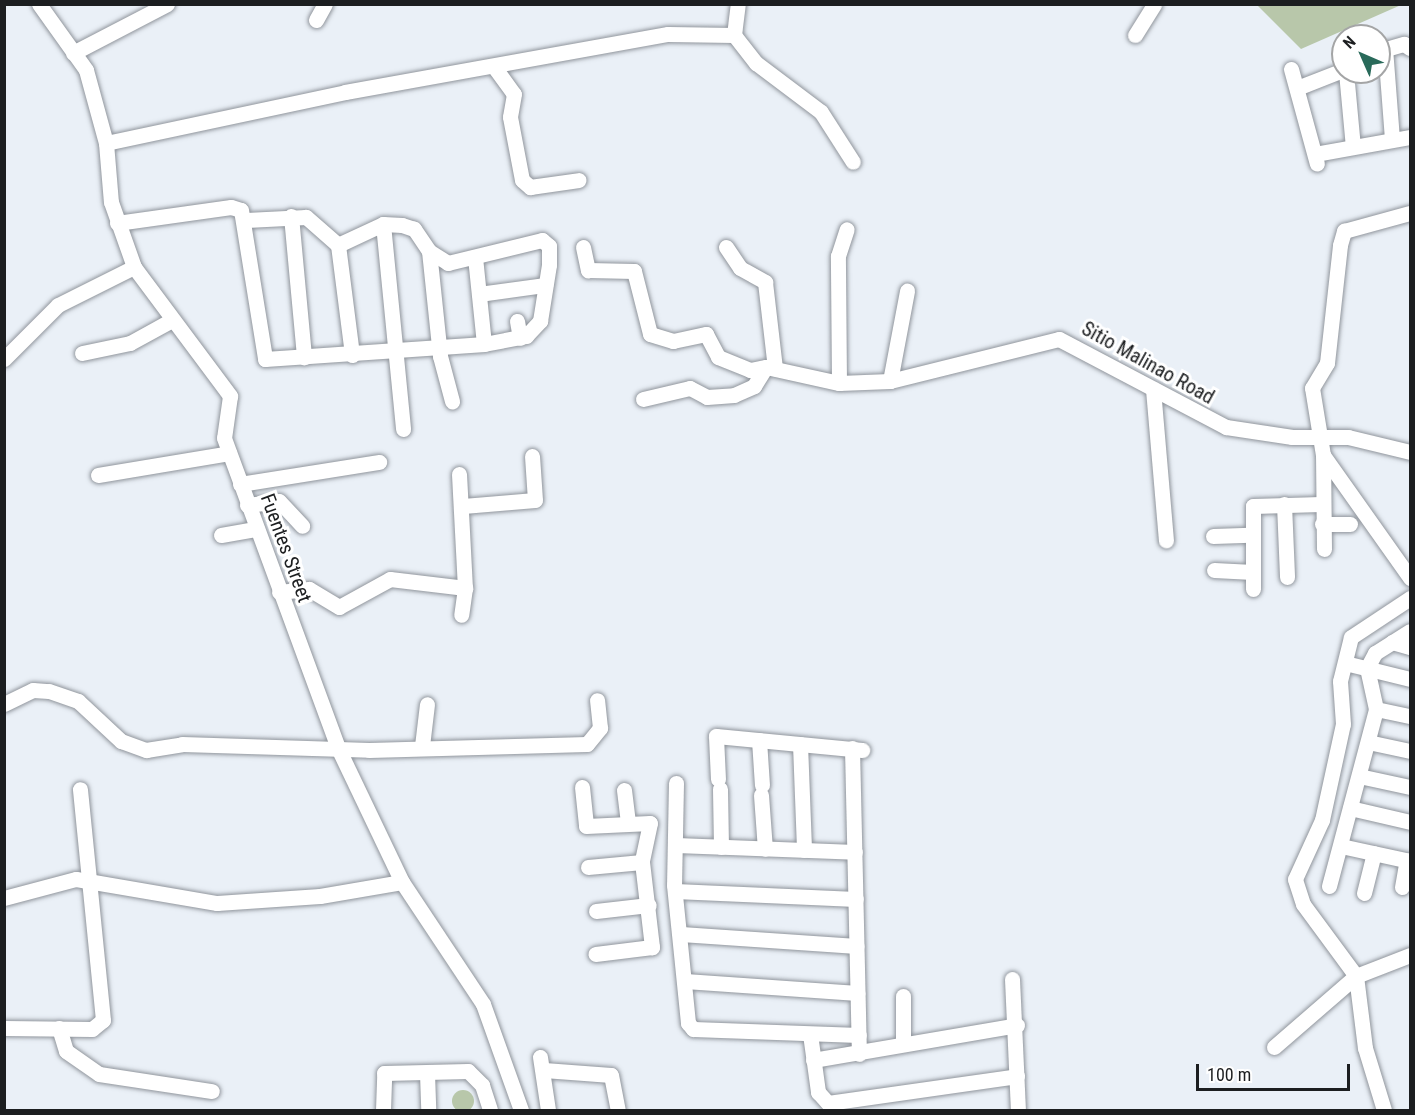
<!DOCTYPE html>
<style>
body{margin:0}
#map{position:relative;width:1415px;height:1115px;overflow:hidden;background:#eaf0f7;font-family:"Roboto Condensed",sans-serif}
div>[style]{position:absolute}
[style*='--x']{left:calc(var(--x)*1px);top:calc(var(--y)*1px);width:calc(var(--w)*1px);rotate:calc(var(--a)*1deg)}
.green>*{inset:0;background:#b8c7aa}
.round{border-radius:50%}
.roads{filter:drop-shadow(0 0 2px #90959c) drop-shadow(0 0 2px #90959c)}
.minor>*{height:15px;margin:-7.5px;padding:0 7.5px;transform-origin:7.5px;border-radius:7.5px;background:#fff}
span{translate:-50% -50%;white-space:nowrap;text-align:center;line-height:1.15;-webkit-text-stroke:6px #fff;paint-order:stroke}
.street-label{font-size:20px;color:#1c1e20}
.frame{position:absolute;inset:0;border:6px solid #1c1e20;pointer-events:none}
.north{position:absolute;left:1331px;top:24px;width:60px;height:60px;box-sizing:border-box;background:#fff;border:2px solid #a4a5a6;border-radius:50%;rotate:315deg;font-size:16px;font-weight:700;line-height:24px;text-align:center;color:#1c1e20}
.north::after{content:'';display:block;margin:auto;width:21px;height:27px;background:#296a5a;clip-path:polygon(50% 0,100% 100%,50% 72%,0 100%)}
.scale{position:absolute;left:1196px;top:1064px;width:154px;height:27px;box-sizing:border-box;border:3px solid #1c1e20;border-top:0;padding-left:8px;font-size:18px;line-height:21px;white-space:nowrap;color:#1c1e20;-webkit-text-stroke:4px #fff;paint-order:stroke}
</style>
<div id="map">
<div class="green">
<div style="clip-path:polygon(1257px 5px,1401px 5px,1301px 49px)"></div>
<div class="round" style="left:452px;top:1090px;width:22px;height:22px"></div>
</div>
<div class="roads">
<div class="minor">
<div style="--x:39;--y:4;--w:81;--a:54.5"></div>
<div style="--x:86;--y:70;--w:76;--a:74.7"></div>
<div style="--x:106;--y:143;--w:59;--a:85.2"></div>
<div style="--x:111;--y:202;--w:69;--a:70.5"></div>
<div style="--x:134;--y:267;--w:161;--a:53.3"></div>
<div style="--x:230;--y:396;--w:42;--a:98.1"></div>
<div style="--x:224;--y:438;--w:330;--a:69.8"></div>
<div style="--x:338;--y:748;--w:148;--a:64.5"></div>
<div style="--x:402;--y:882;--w:146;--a:56.4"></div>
<div style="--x:483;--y:1004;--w:113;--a:70.3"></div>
<div style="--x:316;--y:20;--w:18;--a:-61"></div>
<div style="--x:734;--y:35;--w:31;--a:-83"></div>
<div style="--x:1135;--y:35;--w:36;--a:-58"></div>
<div style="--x:1385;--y:48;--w:92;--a:85.6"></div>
<div style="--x:1379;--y:51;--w:26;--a:-16"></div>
<div style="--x:1404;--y:44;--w:7;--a:34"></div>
<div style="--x:73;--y:53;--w:106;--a:-27.5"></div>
<div style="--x:495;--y:68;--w:32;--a:54"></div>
<div style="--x:514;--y:94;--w:23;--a:100"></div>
<div style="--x:510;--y:117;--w:64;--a:79.2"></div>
<div style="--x:522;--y:180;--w:11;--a:41"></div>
<div style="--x:530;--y:187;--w:49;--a:-8.1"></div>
<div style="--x:1291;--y:69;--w:98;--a:74.7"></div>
<div style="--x:1346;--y:72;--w:75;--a:84.7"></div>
<div style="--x:1297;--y:88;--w:49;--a:-21.4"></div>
<div style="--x:106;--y:143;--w:244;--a:-12"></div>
<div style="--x:345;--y:92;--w:328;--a:-10.2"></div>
<div style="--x:668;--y:34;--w:66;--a:0.9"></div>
<div style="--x:734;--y:35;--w:36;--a:52"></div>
<div style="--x:756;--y:63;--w:81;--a:37"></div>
<div style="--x:821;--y:112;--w:59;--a:57.4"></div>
<div style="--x:1315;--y:154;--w:97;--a:-10.1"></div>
<div style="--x:291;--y:216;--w:142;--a:84.7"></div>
<div style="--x:117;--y:223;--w:115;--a:-8"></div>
<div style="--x:231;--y:207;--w:10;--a:17"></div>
<div style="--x:241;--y:210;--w:151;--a:80.8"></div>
<div style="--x:265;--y:359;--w:220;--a:-3.9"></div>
<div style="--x:484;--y:344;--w:43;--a:-10.8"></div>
<div style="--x:526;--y:336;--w:21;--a:-47"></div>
<div style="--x:540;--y:321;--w:57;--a:-80.9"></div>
<div style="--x:549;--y:265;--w:19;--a:-90"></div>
<div style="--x:549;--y:246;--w:9;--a:-139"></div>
<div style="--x:542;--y:240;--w:97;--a:166.3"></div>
<div style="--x:448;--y:263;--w:22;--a:-148"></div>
<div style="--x:429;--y:251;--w:27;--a:-124"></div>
<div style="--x:414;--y:229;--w:13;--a:-162"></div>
<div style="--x:402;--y:225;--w:19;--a:-177"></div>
<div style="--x:383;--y:224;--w:50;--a:155"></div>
<div style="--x:338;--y:245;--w:43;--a:-138.8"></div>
<div style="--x:306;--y:217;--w:60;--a:177.1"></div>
<div style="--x:383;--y:224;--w:206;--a:84.4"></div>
<div style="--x:338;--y:245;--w:111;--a:82.7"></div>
<div style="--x:583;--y:247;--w:24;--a:78"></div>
<div style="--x:588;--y:270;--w:46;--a:1.2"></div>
<div style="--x:634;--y:271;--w:65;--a:75.7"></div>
<div style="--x:650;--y:334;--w:24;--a:17"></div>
<div style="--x:673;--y:341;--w:34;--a:-12"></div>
<div style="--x:706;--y:334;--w:26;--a:62"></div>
<div style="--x:718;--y:357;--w:35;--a:22"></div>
<div style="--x:750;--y:370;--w:16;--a:-11"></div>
<div style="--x:766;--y:367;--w:75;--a:12.4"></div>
<div style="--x:839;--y:383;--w:51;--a:-2.2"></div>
<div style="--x:890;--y:381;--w:174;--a:-14"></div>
<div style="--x:1059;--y:339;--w:189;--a:27.8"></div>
<div style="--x:1226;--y:427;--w:67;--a:8.6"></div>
<div style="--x:1292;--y:437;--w:56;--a:0"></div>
<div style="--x:1348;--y:437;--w:64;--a:13.6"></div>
<div style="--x:726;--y:247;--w:25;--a:56"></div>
<div style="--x:740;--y:268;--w:29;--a:29"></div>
<div style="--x:765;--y:282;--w:87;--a:83.4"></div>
<div style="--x:429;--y:251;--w:106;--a:84"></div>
<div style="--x:440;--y:356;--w:47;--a:75.1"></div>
<div style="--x:475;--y:257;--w:87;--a:84.1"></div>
<div style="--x:479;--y:294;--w:67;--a:-7.8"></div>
<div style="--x:517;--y:321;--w:17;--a:80"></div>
<div style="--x:82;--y:353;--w:49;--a:-11.8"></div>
<div style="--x:130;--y:343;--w:48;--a:-28.7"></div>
<div style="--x:4;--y:359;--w:76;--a:-45"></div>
<div style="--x:58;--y:305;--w:85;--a:-26.6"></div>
<div style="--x:890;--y:381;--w:92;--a:-79.3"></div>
<div style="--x:839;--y:383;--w:127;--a:-90.5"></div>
<div style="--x:838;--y:256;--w:28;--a:-72"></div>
<div style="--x:1153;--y:389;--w:152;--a:85.1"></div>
<div style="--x:643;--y:399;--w:48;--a:-13.2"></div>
<div style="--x:690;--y:388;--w:19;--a:28"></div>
<div style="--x:707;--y:397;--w:27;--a:-4"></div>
<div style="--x:734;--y:395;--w:22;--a:-24"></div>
<div style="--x:754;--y:386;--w:22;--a:-58"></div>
<div style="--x:1323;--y:455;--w:151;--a:54.7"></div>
<div style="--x:459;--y:474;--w:114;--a:87"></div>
<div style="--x:465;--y:588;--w:27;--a:98"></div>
<div style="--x:98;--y:475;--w:133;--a:-9.5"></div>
<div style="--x:240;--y:484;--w:141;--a:-9"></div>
<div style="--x:1284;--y:504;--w:73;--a:87.6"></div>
<div style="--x:247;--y:505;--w:32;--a:-7"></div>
<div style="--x:279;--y:501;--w:34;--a:47"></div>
<div style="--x:463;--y:506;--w:72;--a:-4.8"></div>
<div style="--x:535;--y:500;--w:44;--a:-93.9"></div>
<div style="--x:1322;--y:524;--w:28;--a:0"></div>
<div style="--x:221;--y:535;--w:36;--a:-10"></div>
<div style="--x:1213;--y:536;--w:37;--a:-2"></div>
<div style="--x:1324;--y:549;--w:94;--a:-90.6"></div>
<div style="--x:1323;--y:455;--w:68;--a:-99.3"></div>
<div style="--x:1312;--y:388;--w:29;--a:-59"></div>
<div style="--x:1327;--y:363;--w:119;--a:-83.7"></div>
<div style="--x:1340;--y:245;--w:15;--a:-74"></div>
<div style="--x:1344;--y:231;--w:68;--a:-15.3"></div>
<div style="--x:1214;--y:570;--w:39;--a:3"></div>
<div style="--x:1253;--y:589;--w:83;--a:-90"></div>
<div style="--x:1253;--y:506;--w:68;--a:-1.7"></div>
<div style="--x:279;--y:592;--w:30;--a:-6"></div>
<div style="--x:309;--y:589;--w:35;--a:31"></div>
<div style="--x:339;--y:607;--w:58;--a:-28.8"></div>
<div style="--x:390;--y:579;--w:76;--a:6.8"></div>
<div style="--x:1392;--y:642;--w:19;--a:16"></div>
<div style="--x:1345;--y:663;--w:67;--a:13.8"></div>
<div style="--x:4;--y:704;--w:32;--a:-26"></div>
<div style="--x:33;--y:690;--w:16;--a:4"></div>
<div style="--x:49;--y:691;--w:31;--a:19"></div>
<div style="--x:78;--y:701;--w:59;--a:42.9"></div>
<div style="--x:121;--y:741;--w:27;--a:20"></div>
<div style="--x:146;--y:750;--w:36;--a:-9"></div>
<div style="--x:182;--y:744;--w:187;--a:1.8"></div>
<div style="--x:369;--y:750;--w:218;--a:-1.6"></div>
<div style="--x:587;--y:744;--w:21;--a:-51"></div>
<div style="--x:600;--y:728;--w:28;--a:-96"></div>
<div style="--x:1376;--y:709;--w:35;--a:12"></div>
<div style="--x:759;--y:740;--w:45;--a:86.2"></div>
<div style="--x:1368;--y:742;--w:43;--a:12.1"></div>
<div style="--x:800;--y:744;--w:106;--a:87.8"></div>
<div style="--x:422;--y:746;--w:42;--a:-83.2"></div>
<div style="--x:852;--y:748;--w:306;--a:88.7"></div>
<div style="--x:1359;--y:776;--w:52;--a:12.2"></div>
<div style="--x:718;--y:779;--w:43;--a:-92.7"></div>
<div style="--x:716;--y:736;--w:147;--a:5.5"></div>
<div style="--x:676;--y:783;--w:102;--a:91.1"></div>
<div style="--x:674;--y:885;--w:139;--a:84.2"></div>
<div style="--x:688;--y:1023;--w:8;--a:50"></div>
<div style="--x:693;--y:1029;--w:166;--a:2.1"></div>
<div style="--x:582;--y:787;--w:39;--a:84"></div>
<div style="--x:586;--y:826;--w:64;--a:-2.7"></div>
<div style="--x:650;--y:823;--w:40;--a:102"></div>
<div style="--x:642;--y:862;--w:86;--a:83.3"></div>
<div style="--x:652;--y:947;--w:57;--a:173"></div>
<div style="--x:720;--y:789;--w:58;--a:89"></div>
<div style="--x:624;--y:790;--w:32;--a:83"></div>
<div style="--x:761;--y:795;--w:54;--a:85.8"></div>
<div style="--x:1350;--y:808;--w:62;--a:13.1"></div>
<div style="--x:676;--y:845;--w:179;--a:2.2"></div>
<div style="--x:1341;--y:846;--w:71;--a:12.3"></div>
<div style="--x:588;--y:867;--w:54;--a:-5.3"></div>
<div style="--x:1329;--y:886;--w:183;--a:-75.1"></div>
<div style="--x:1376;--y:709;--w:42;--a:-102.4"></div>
<div style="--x:1367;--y:668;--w:17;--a:-62"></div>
<div style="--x:1375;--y:653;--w:41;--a:-32.2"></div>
<div style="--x:1402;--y:887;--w:27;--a:-80"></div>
<div style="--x:675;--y:891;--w:181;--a:2.5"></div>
<div style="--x:1364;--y:893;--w:41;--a:-76"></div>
<div style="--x:4;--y:898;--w:74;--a:-14.8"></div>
<div style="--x:76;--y:879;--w:143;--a:9.7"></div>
<div style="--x:217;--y:903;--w:103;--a:-3.9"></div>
<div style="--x:320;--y:896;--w:83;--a:-9.7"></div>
<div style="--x:596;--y:911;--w:53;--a:-6.5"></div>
<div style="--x:681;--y:934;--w:176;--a:3.9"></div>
<div style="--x:1012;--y:979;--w:131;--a:87.4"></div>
<div style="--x:685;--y:981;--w:173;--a:4"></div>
<div style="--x:903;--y:996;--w:47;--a:90"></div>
<div style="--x:4;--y:1028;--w:88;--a:0.7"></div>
<div style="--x:92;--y:1029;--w:14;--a:-39"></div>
<div style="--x:103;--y:1020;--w:232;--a:-95.7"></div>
<div style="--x:59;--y:1028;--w:24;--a:73"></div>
<div style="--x:66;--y:1051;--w:40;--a:34.9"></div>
<div style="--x:99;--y:1074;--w:114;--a:8.6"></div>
<div style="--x:810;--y:1034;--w:59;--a:82.1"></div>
<div style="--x:818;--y:1092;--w:15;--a:48"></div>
<div style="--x:828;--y:1103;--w:191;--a:-8.1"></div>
<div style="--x:1274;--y:1047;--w:108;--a:-40.9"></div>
<div style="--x:1356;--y:976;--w:58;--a:-21.3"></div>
<div style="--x:540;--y:1057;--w:54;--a:81.4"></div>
<div style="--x:813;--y:1060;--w:207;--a:-9.7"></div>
<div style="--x:544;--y:1070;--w:67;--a:4.3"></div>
<div style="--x:611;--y:1075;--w:36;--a:79"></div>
<div style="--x:427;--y:1073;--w:37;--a:88"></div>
<div style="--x:383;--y:1110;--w:37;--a:-88"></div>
<div style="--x:384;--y:1073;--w:84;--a:-1.4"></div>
<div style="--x:468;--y:1071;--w:20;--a:45"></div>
<div style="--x:482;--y:1085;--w:26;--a:72"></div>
<div style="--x:1384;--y:1110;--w:65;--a:-107"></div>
<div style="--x:1365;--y:1048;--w:73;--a:-97.1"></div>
<div style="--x:1356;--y:976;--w:89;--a:-126.4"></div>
<div style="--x:1303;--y:904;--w:26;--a:-108"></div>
<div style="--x:1295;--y:879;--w:65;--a:-65.4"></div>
<div style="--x:1322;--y:820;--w:98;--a:-77.7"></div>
<div style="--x:1343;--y:724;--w:43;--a:-94"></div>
<div style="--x:1340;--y:681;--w:45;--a:-76"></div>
<div style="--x:1351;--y:637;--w:71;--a:-33.5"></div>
</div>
</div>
<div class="street-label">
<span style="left:1148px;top:363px;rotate:29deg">Sitio Malinao Road</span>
<span style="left:286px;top:548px;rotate:70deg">Fuentes Street</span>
</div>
<div class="frame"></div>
<div class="north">N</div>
<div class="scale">100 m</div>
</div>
